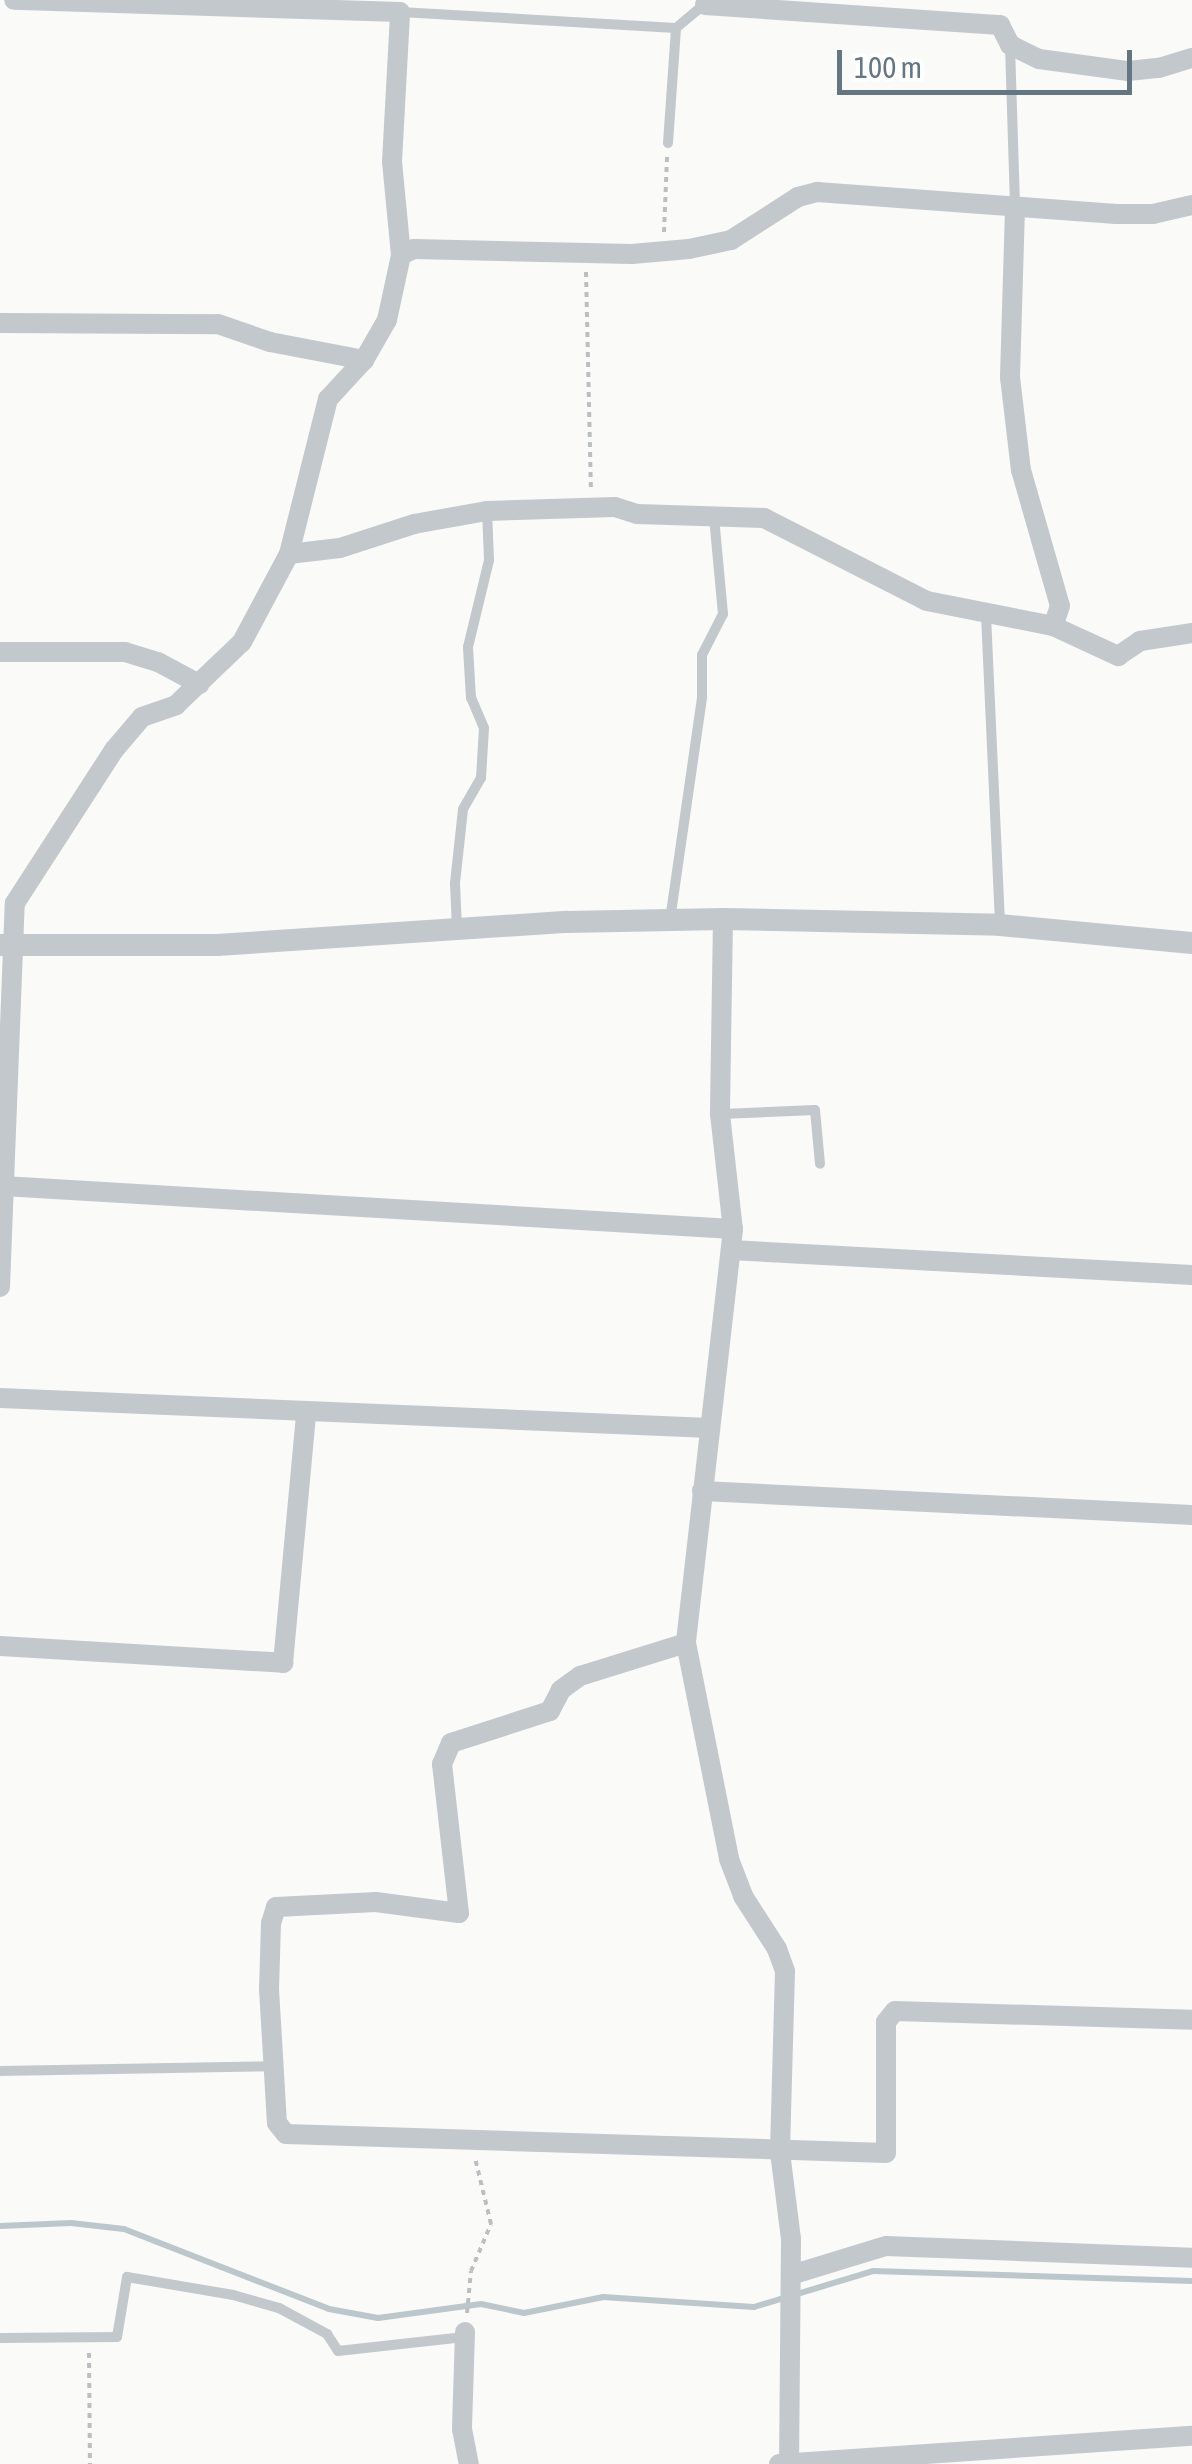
<!DOCTYPE html>
<style>
body{margin:0}
#map{position:relative;width:1192px;height:2464px;overflow:hidden;background:#fafaf8;font-family:"Asap Condensed",sans-serif}
div>[style]{position:absolute}
[style*='--x']{left:calc(var(--x)*1px);top:calc(var(--y)*1px);width:calc(var(--w)*1px);rotate:calc(var(--a)*1deg)}
.stream>*{height:6px;margin:-3px;padding:0 3px;transform-origin:3px;border-radius:3px;background:#bbc7cb}
.path>*{height:4px;margin-top:-2px;transform-origin:0;background:repeating-linear-gradient(90deg,#bbbfc2 0 5px,transparent 0 10px)}
.service>*{height:10px;margin:-5px;padding:0 5px;transform-origin:5px;border-radius:5px;background:#c3c8cc}
.minor>*{height:20px;margin:-10px;padding:0 10px;transform-origin:10px;border-radius:10px;background:#c3c8cc}
.tertiary>*{height:22px;margin:-11px;padding:0 11px;transform-origin:11px;border-radius:11px;background:#c3c8cc}
span{translate:-50% -50%;white-space:nowrap;text-align:center;line-height:1.15;-webkit-text-stroke:10px #fff;paint-order:stroke}
.scale{position:absolute;left:837px;top:50px;width:295px;height:45px;box-sizing:border-box;border:5px solid #657683;border-top:0;padding-left:12px;font-size:30px;line-height:35px;white-space:nowrap;color:#657683;-webkit-text-stroke:8px #fff;paint-order:stroke}
</style>
<div id="map">
<div class="stream">
<div style="--x:0;--y:2226;--w:71;--a:-2.4"></div>
<div style="--x:71;--y:2223;--w:53;--a:6.5"></div>
<div style="--x:124;--y:2229;--w:220;--a:21.3"></div>
<div style="--x:329;--y:2309;--w:50;--a:10.4"></div>
<div style="--x:378;--y:2318;--w:104;--a:-7.7"></div>
<div style="--x:481;--y:2304;--w:44;--a:11.8"></div>
<div style="--x:524;--y:2313;--w:81;--a:-11.4"></div>
<div style="--x:603;--y:2297;--w:151;--a:3.8"></div>
<div style="--x:754;--y:2307;--w:124;--a:-16.8"></div>
<div style="--x:873;--y:2271;--w:319;--a:1.8"></div>
</div>
<div class="path">
<div style="--x:664;--y:232;--w:76;--a:-87.7"></div>
<div style="--x:586;--y:272;--w:216;--a:88.7"></div>
<div style="--x:467;--y:2313;--w:42;--a:-84.6"></div>
<div style="--x:471;--y:2271;--w:51;--a:-66.9"></div>
<div style="--x:491;--y:2224;--w:68;--a:-103.6"></div>
<div style="--x:89;--y:2353;--w:111;--a:89.5"></div>
</div>
<div class="service">
<div style="--x:400;--y:12;--w:276;--a:3.3"></div>
<div style="--x:676;--y:28;--w:38;--a:-40"></div>
<div style="--x:1010;--y:46;--w:162;--a:88.2"></div>
<div style="--x:668;--y:143;--w:115;--a:-86"></div>
<div style="--x:986;--y:615;--w:308;--a:87.4"></div>
<div style="--x:670;--y:920;--w:225;--a:-81.8"></div>
<div style="--x:702;--y:697;--w:42;--a:-90"></div>
<div style="--x:702;--y:655;--w:46;--a:-62.9"></div>
<div style="--x:723;--y:614;--w:97;--a:-95.3"></div>
<div style="--x:457;--y:929;--w:46;--a:-92.5"></div>
<div style="--x:455;--y:883;--w:74;--a:-83.8"></div>
<div style="--x:463;--y:809;--w:36;--a:-60"></div>
<div style="--x:481;--y:778;--w:50;--a:-86.6"></div>
<div style="--x:484;--y:728;--w:33;--a:-113"></div>
<div style="--x:471;--y:698;--w:51;--a:-93.4"></div>
<div style="--x:468;--y:647;--w:89;--a:-76.4"></div>
<div style="--x:489;--y:560;--w:49;--a:-92.3"></div>
<div style="--x:721;--y:1114;--w:94;--a:-2.4"></div>
<div style="--x:815;--y:1110;--w:54;--a:84.7"></div>
<div style="--x:0;--y:2071;--w:274;--a:-1"></div>
<div style="--x:0;--y:2338;--w:117;--a:-0.5"></div>
<div style="--x:117;--y:2337;--w:61;--a:-80.5"></div>
<div style="--x:127;--y:2277;--w:108;--a:9.6"></div>
<div style="--x:233;--y:2295;--w:48;--a:15.8"></div>
<div style="--x:279;--y:2308;--w:55;--a:28.4"></div>
<div style="--x:327;--y:2334;--w:20;--a:57"></div>
<div style="--x:338;--y:2351;--w:127;--a:-6.3"></div>
</div>
<div class="minor">
<div style="--x:705;--y:5;--w:296;--a:3.9"></div>
<div style="--x:1000;--y:25;--w:22;--a:63"></div>
<div style="--x:1010;--y:45;--w:32;--a:26"></div>
<div style="--x:1039;--y:59;--w:90;--a:7.7"></div>
<div style="--x:1128;--y:71;--w:31;--a:-6"></div>
<div style="--x:1159;--y:68;--w:34;--a:-17"></div>
<div style="--x:1015;--y:208;--w:169;--a:91.7"></div>
<div style="--x:1010;--y:377;--w:94;--a:83.3"></div>
<div style="--x:1021;--y:470;--w:141;--a:74"></div>
<div style="--x:1060;--y:606;--w:21;--a:109"></div>
<div style="--x:401;--y:255;--w:14;--a:-25"></div>
<div style="--x:414;--y:249;--w:218;--a:1.3"></div>
<div style="--x:632;--y:254;--w:57;--a:-5"></div>
<div style="--x:689;--y:249;--w:43;--a:-12.1"></div>
<div style="--x:731;--y:240;--w:80;--a:-32.7"></div>
<div style="--x:798;--y:197;--w:20;--a:-15"></div>
<div style="--x:817;--y:192;--w:300;--a:4.2"></div>
<div style="--x:1116;--y:214;--w:37;--a:0"></div>
<div style="--x:1153;--y:214;--w:40;--a:-13"></div>
<div style="--x:0;--y:323;--w:218;--a:0.3"></div>
<div style="--x:218;--y:324;--w:55;--a:19.1"></div>
<div style="--x:270;--y:342;--w:96;--a:10.8"></div>
<div style="--x:289;--y:554;--w:51;--a:-6.7"></div>
<div style="--x:340;--y:548;--w:78;--a:-18"></div>
<div style="--x:414;--y:524;--w:74;--a:-10.1"></div>
<div style="--x:487;--y:511;--w:128;--a:-1.8"></div>
<div style="--x:615;--y:507;--w:23;--a:18"></div>
<div style="--x:637;--y:514;--w:127;--a:1.8"></div>
<div style="--x:764;--y:518;--w:183;--a:27"></div>
<div style="--x:927;--y:601;--w:128;--a:11.2"></div>
<div style="--x:1053;--y:626;--w:72;--a:24.8"></div>
<div style="--x:1118;--y:656;--w:27;--a:-34"></div>
<div style="--x:1140;--y:641;--w:53;--a:-8.7"></div>
<div style="--x:0;--y:652;--w:125;--a:0"></div>
<div style="--x:125;--y:652;--w:34;--a:17"></div>
<div style="--x:158;--y:662;--w:47;--a:28.2"></div>
<div style="--x:723;--y:919;--w:195;--a:90.9"></div>
<div style="--x:720;--y:1114;--w:116;--a:83.6"></div>
<div style="--x:3;--y:1186;--w:731;--a:3.37"></div>
<div style="--x:733;--y:1229;--w:417;--a:96.5"></div>
<div style="--x:686;--y:1643;--w:220;--a:78.7"></div>
<div style="--x:729;--y:1859;--w:40;--a:69"></div>
<div style="--x:743;--y:1896;--w:63;--a:57.3"></div>
<div style="--x:777;--y:1949;--w:23;--a:70"></div>
<div style="--x:785;--y:1971;--w:181;--a:91.6"></div>
<div style="--x:780;--y:2152;--w:88;--a:82.8"></div>
<div style="--x:791;--y:2239;--w:223;--a:90.5"></div>
<div style="--x:731;--y:1250;--w:462;--a:3.1"></div>
<div style="--x:0;--y:1287;--w:384;--a:-87.8"></div>
<div style="--x:15;--y:903;--w:182;--a:-57.1"></div>
<div style="--x:114;--y:750;--w:43;--a:-49.7"></div>
<div style="--x:142;--y:717;--w:36;--a:-19"></div>
<div style="--x:176;--y:705;--w:91;--a:-43.7"></div>
<div style="--x:242;--y:642;--w:100;--a:-61.9"></div>
<div style="--x:289;--y:554;--w:160;--a:-75.9"></div>
<div style="--x:328;--y:399;--w:53;--a:-47.3"></div>
<div style="--x:364;--y:360;--w:46;--a:-60.1"></div>
<div style="--x:387;--y:320;--w:66;--a:-77.8"></div>
<div style="--x:401;--y:255;--w:93;--a:-95.5"></div>
<div style="--x:392;--y:162;--w:150;--a:-86.9"></div>
<div style="--x:400;--y:12;--w:386;--a:-178.2"></div>
<div style="--x:0;--y:1398;--w:710;--a:2.42"></div>
<div style="--x:702;--y:1491;--w:491;--a:2.8"></div>
<div style="--x:686;--y:1643;--w:111;--a:162.7"></div>
<div style="--x:580;--y:1676;--w:24;--a:144"></div>
<div style="--x:561;--y:1690;--w:24;--a:118"></div>
<div style="--x:550;--y:1711;--w:104;--a:162.1"></div>
<div style="--x:451;--y:1743;--w:23;--a:113"></div>
<div style="--x:442;--y:1764;--w:150;--a:83.5"></div>
<div style="--x:459;--y:1913;--w:84;--a:-172.5"></div>
<div style="--x:376;--y:1902;--w:100;--a:177.1"></div>
<div style="--x:276;--y:1907;--w:17;--a:107"></div>
<div style="--x:271;--y:1923;--w:66;--a:91.7"></div>
<div style="--x:269;--y:1989;--w:134;--a:86.6"></div>
<div style="--x:277;--y:2123;--w:14;--a:51"></div>
<div style="--x:286;--y:2134;--w:600;--a:1.81"></div>
<div style="--x:886;--y:2153;--w:131;--a:-90"></div>
<div style="--x:886;--y:2022;--w:14;--a:-51"></div>
<div style="--x:895;--y:2011;--w:297;--a:1.7"></div>
<div style="--x:0;--y:1646;--w:284;--a:3.4"></div>
<div style="--x:283;--y:1663;--w:250;--a:-84.7"></div>
<div style="--x:791;--y:2275;--w:99;--a:-17"></div>
<div style="--x:886;--y:2246;--w:306;--a:2.2"></div>
<div style="--x:465;--y:2332;--w:97;--a:91.8"></div>
<div style="--x:462;--y:2429;--w:36;--a:79"></div>
<div style="--x:779;--y:2464;--w:414;--a:-3.9"></div>
</div>
<div class="tertiary">
<div style="--x:0;--y:945;--w:217;--a:0"></div>
<div style="--x:217;--y:945;--w:351;--a:-3.8"></div>
<div style="--x:567;--y:922;--w:156;--a:-1.1"></div>
<div style="--x:723;--y:919;--w:277;--a:1.2"></div>
<div style="--x:1000;--y:925;--w:193;--a:5.4"></div>
</div>
<div class="scale">100 m</div>
</div>
